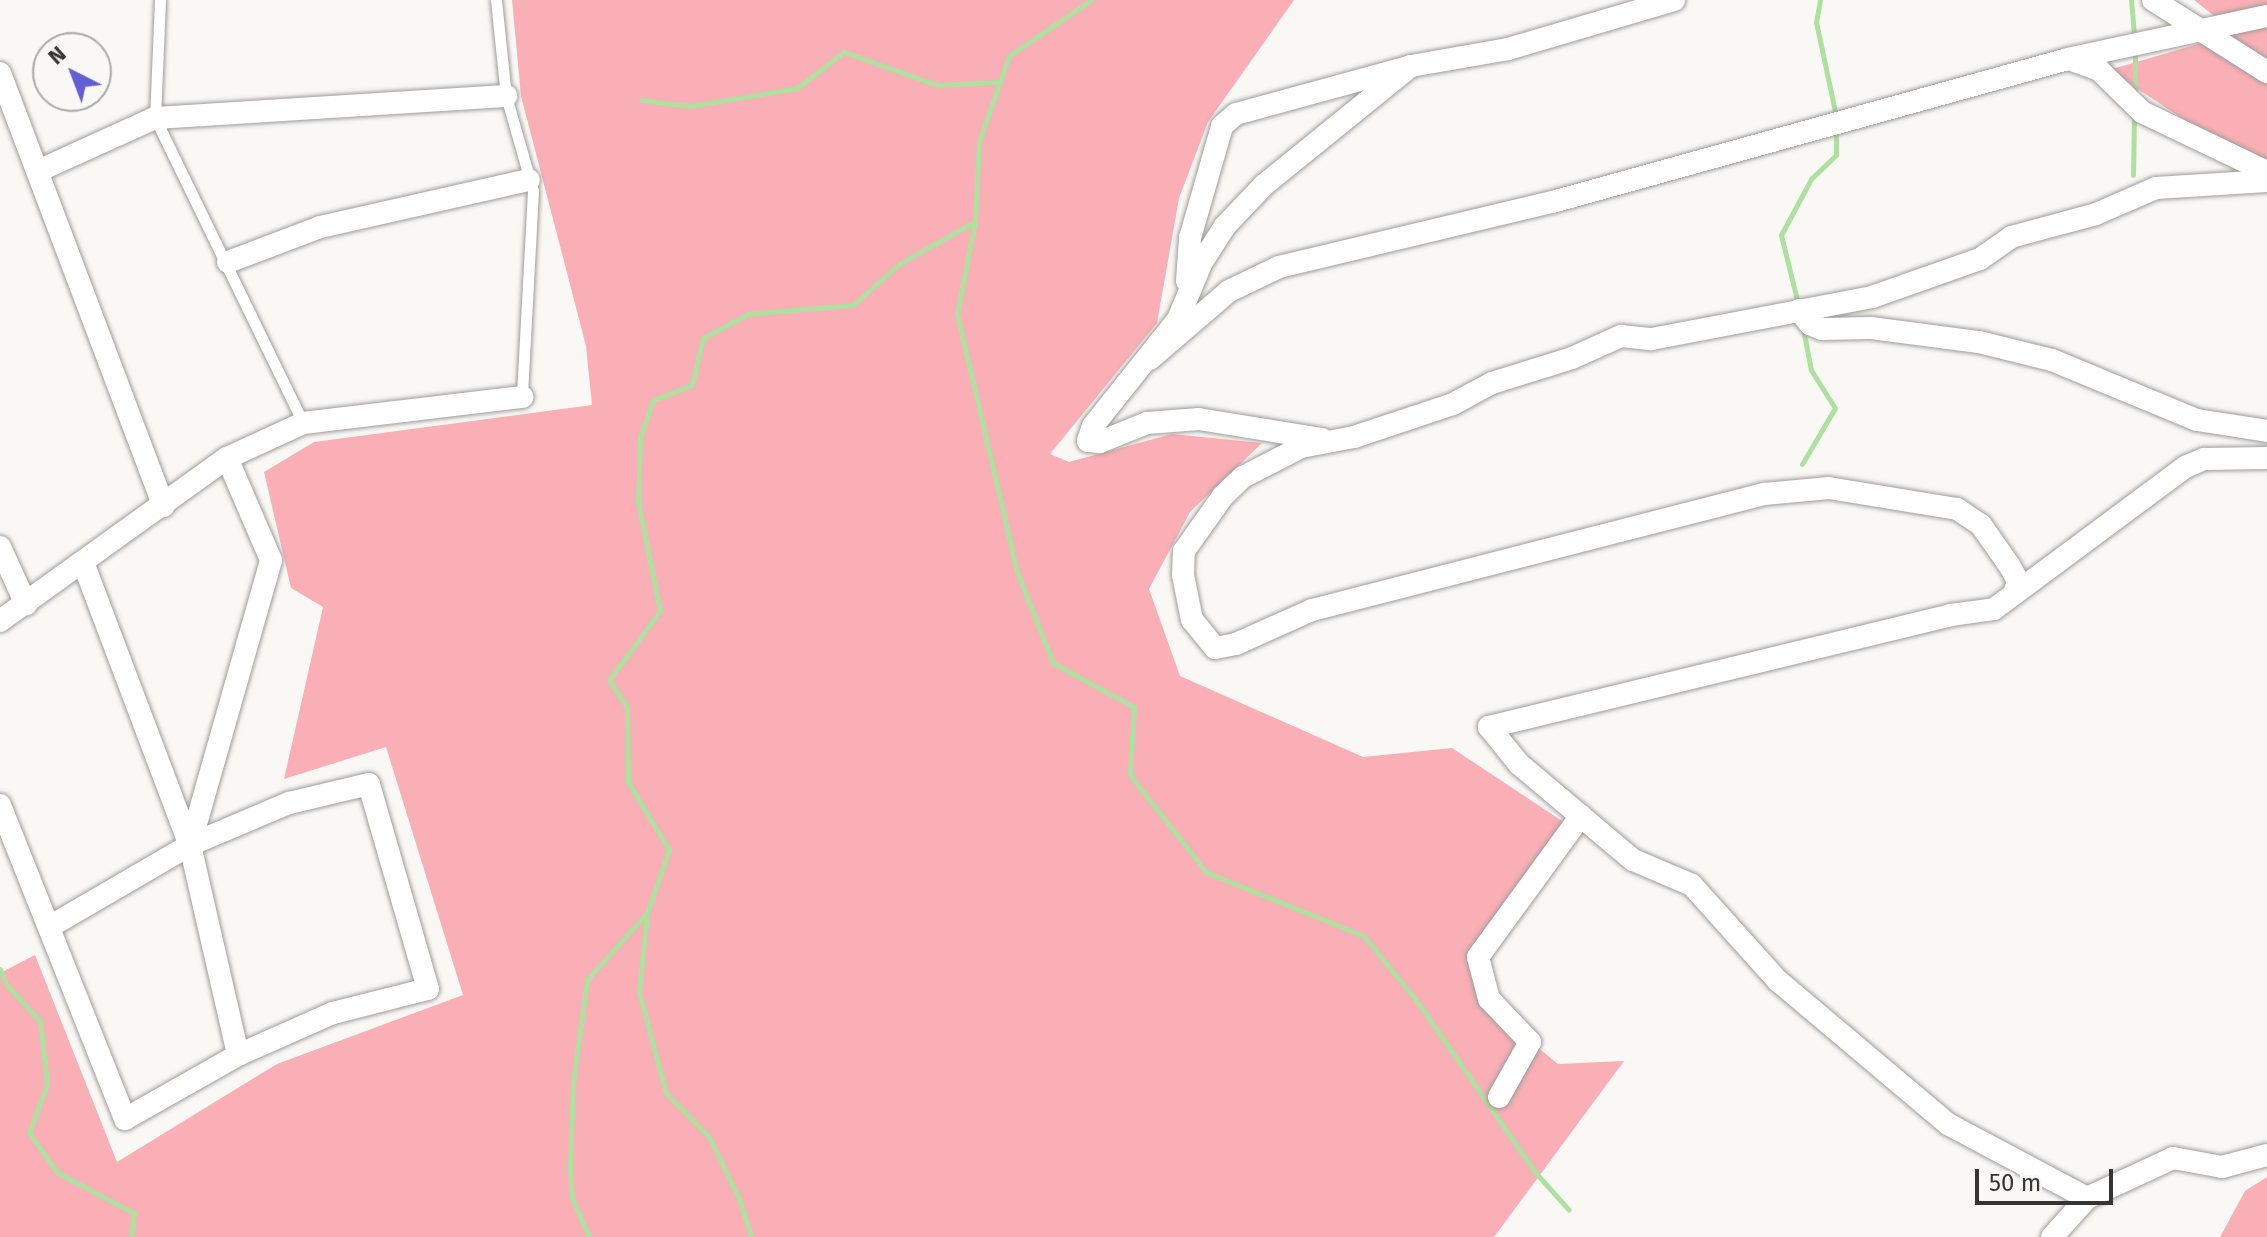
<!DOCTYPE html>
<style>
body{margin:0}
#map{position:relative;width:2267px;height:1237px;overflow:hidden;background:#faf8f5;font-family:"Fira Sans",sans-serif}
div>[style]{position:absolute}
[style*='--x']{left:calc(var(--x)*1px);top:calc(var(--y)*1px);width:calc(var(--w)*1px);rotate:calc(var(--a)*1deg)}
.green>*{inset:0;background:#f9afb5}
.stream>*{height:5px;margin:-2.5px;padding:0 2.5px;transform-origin:2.5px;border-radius:2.5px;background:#aee0a0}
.roads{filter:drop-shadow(0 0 2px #9e9c99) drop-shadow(0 0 2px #9e9c99)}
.service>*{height:11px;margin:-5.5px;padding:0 5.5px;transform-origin:5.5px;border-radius:5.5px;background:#fff}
.minor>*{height:22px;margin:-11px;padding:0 11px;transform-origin:11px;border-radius:11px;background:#fff}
span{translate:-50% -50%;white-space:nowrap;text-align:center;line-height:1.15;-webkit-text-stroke:6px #faf8f5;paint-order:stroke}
.north{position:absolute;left:32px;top:32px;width:80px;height:80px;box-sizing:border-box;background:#faf8f5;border:2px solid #abaaa8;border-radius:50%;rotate:318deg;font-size:22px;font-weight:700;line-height:32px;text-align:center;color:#353534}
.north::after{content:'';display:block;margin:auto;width:28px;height:36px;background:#615ed6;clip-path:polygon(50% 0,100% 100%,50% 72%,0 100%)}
.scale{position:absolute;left:1975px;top:1169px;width:138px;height:36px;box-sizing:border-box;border:4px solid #353534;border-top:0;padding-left:10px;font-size:24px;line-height:28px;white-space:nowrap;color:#353534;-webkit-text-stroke:6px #faf8f5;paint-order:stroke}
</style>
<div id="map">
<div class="green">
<div style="clip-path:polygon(512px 0,1294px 0,1208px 122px,1179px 198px,1157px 323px,1050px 454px,1069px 462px,1172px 434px,1262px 443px,1190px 512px,1149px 589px,1180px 676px,1363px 757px,1452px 748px,1568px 825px,1482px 952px,1498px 1015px,1558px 1064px,1624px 1061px,1494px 1237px,0 1237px,0 973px,35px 955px,117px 1162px,277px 1064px,463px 995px,386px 747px,284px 779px,323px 607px,291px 588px,264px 472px,314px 442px,592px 405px,586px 346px,521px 96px)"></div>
<div style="clip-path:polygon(2194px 0,2267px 0,2267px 168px,2259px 169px,2109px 70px,2236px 33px)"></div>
<div style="clip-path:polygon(2267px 1177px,2267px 1237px,2220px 1237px,2245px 1191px)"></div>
</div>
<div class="stream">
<div style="--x:1091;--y:0;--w:99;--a:145.7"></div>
<div style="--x:1009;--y:56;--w:90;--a:109.4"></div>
<div style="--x:979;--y:141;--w:81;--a:92.8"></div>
<div style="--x:975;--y:222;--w:94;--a:101.1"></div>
<div style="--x:957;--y:314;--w:265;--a:76.9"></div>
<div style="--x:1017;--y:572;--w:98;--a:68.4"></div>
<div style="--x:1053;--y:663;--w:92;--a:28.5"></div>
<div style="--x:1134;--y:707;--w:68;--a:93.4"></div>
<div style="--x:1130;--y:775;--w:123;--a:51.9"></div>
<div style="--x:1206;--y:872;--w:170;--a:22.1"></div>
<div style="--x:1364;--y:936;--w:87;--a:51"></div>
<div style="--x:1419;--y:1004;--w:203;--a:55.4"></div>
<div style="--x:1534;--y:1171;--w:52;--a:48.1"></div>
<div style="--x:1820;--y:0;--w:22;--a:100"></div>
<div style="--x:1816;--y:22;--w:96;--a:78"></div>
<div style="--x:2131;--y:0;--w:38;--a:85"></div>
<div style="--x:2135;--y:52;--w:42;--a:90"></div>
<div style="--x:641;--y:100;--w:49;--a:7"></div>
<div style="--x:690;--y:106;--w:109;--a:-9.5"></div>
<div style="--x:797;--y:88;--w:59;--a:-37.5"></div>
<div style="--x:844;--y:52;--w:99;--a:19.5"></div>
<div style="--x:937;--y:85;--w:63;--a:-2.7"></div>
<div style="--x:2133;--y:175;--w:59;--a:-89"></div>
<div style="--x:1798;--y:304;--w:71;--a:-103.8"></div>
<div style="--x:1781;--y:235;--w:64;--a:-61.8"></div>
<div style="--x:1811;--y:179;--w:35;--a:-44"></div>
<div style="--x:1836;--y:155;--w:25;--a:-90"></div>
<div style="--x:1802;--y:464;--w:65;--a:-59.5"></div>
<div style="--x:1835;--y:408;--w:45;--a:-122.3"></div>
<div style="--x:1811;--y:370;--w:42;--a:-101"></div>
<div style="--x:0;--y:969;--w:15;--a:70"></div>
<div style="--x:5;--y:983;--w:52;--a:47.4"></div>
<div style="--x:40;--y:1021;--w:63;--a:83.7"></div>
<div style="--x:47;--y:1084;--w:52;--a:110.2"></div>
<div style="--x:29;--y:1133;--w:49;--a:54.1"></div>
<div style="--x:58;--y:1173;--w:86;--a:27.8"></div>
<div style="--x:134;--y:1213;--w:24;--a:97"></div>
<div style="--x:589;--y:1237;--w:43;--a:-113.6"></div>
<div style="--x:572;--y:1198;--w:31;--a:-94"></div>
<div style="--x:570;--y:1167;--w:85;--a:-88"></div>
<div style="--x:573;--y:1082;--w:103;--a:-82.2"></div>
<div style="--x:587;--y:980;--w:90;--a:-48.2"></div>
<div style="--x:751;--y:1237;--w:38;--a:-107"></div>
<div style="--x:740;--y:1201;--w:71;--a:-115.8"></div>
<div style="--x:709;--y:1137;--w:62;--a:-134.3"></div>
<div style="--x:666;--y:1093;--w:104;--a:-105.1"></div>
<div style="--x:639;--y:993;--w:80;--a:-84.3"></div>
<div style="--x:647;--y:913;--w:67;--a:-70.8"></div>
<div style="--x:669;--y:850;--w:79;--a:-121.1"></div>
<div style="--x:628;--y:782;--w:75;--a:-90.8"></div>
<div style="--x:627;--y:707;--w:32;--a:-124"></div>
<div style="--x:609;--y:680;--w:86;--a:-53.5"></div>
<div style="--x:660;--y:611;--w:111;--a:-101.4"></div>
<div style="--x:638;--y:502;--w:64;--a:-88.2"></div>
<div style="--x:640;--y:438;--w:40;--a:-71.1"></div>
<div style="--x:653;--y:400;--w:42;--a:-21"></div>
<div style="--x:692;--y:385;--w:48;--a:-76.8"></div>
<div style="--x:703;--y:338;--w:51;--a:-28.1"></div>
<div style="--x:748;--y:314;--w:105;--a:-4.9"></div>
<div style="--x:853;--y:305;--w:62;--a:-41.7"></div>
<div style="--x:899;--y:264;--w:86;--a:-29.2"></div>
</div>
<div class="roads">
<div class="service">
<div style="--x:160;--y:0;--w:118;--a:92.4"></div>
<div style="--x:155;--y:118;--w:339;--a:64.1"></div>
<div style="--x:496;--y:0;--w:97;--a:84.1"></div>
<div style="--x:506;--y:96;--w:99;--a:74.1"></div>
<div style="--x:533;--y:191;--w:206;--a:93.1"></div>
</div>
<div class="minor">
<div style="--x:2153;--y:0;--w:135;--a:32.3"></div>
<div style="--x:2069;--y:59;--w:32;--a:20"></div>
<div style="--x:2099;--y:70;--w:60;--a:44.3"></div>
<div style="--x:2142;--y:112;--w:139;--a:25.6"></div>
<div style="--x:0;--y:73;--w:463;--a:69.3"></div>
<div style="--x:38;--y:171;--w:128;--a:-24.4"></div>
<div style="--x:155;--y:118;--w:352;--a:-3.6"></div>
<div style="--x:228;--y:262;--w:98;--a:-20.8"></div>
<div style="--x:320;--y:227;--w:214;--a:-12.7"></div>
<div style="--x:1187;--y:281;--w:43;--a:-86"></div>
<div style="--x:1190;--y:238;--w:91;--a:-74"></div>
<div style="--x:1215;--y:151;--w:26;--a:-74"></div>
<div style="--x:1222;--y:126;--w:18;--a:-41"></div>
<div style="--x:1236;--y:114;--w:181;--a:-15.3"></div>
<div style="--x:1411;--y:66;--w:98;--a:-9.9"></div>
<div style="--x:1508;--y:49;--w:173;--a:-16.4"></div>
<div style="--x:1799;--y:310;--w:18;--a:52"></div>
<div style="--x:1810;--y:324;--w:13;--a:23"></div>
<div style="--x:1822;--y:329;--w:49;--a:-1.2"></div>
<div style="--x:1871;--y:328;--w:109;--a:7.4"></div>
<div style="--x:1979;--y:342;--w:75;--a:13.9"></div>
<div style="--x:2052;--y:360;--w:157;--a:22.5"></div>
<div style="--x:2197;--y:420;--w:71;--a:8.9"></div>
<div style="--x:1150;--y:359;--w:104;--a:-40.7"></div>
<div style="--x:1229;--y:291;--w:55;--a:-25.6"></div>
<div style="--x:1279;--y:267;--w:285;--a:-13.4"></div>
<div style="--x:1556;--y:201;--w:531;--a:-15.5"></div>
<div style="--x:2068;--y:59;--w:204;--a:-12.2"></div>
<div style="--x:1322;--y:439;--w:125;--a:-170.8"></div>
<div style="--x:1199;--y:419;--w:52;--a:175.6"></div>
<div style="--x:1147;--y:423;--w:51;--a:158"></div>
<div style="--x:1100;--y:442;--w:12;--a:-175"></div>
<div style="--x:1088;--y:441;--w:16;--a:-72"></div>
<div style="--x:1093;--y:426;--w:137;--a:-51.5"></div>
<div style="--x:1178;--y:319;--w:62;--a:-67.2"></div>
<div style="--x:1202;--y:262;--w:43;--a:-57.4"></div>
<div style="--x:1225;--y:226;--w:57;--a:-46.4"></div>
<div style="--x:1264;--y:185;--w:189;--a:-39"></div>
<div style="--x:0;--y:547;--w:63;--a:65.5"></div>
<div style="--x:84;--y:565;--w:299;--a:69.3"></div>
<div style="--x:190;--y:845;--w:215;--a:77.1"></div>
<div style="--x:2014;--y:594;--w:14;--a:-73"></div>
<div style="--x:2018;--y:581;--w:18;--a:-119"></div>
<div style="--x:2009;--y:565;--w:49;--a:-125"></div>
<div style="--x:1981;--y:525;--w:29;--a:-146"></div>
<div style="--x:1957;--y:509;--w:130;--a:-170.7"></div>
<div style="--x:1829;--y:488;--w:65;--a:174.7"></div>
<div style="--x:1764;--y:494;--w:467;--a:165.6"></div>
<div style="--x:1312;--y:610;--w:83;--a:155.9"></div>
<div style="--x:1236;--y:644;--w:21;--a:169"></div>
<div style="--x:1215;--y:648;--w:36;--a:-129"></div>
<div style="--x:1192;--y:620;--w:46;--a:-101.3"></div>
<div style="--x:1183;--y:575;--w:24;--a:-88"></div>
<div style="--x:1184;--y:551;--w:67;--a:-54.7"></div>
<div style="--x:1223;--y:496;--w:28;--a:-44"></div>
<div style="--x:1243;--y:477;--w:65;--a:-27.3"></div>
<div style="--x:1301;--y:447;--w:54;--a:-10.7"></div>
<div style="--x:1354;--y:437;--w:104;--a:-18.4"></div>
<div style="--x:1453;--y:404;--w:44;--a:-28.3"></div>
<div style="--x:1492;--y:383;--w:84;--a:-17.4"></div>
<div style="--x:1572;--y:358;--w:54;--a:-24.2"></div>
<div style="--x:1621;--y:336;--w:31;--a:6"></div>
<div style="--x:1652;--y:339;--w:224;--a:-10.8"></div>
<div style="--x:1872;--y:297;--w:114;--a:-19.4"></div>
<div style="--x:1980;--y:259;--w:38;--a:-35"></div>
<div style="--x:2011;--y:237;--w:88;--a:-15.1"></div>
<div style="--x:2096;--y:214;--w:65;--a:-23.4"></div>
<div style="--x:2156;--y:188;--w:111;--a:-3.6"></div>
<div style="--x:0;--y:621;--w:279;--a:-35.7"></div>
<div style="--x:227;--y:458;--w:84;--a:-24.7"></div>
<div style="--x:303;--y:423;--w:221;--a:-6.8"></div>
<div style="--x:0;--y:805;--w:338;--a:68.3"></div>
<div style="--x:125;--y:1119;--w:130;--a:-29.5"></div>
<div style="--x:238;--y:1055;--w:104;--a:-23.9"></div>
<div style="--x:333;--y:1013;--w:98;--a:-14.2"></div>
<div style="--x:428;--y:989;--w:213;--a:-106.1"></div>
<div style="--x:369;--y:784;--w:82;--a:166.6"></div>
<div style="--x:289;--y:803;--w:108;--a:157"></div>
<div style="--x:190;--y:845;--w:163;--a:149.8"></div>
<div style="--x:190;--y:845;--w:296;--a:-74.1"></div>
<div style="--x:271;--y:560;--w:111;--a:-113.3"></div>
<div style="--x:1499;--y:1097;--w:63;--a:-60.6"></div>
<div style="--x:1530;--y:1042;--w:59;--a:-133.6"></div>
<div style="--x:1489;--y:999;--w:43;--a:-104.7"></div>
<div style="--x:1478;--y:957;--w:175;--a:-53.9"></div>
<div style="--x:2087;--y:1198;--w:157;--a:-152"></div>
<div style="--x:1948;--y:1124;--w:222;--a:-139.9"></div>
<div style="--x:1778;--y:981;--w:129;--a:-131.9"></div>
<div style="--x:1692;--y:885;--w:64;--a:-157"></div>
<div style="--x:1633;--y:860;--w:149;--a:-139.9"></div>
<div style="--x:1519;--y:764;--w:48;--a:-129"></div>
<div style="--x:1489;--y:727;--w:475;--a:-13.6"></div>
<div style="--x:1951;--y:615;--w:43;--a:-7.9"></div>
<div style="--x:1994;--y:609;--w:238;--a:-36.6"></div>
<div style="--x:2185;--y:467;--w:21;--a:-23"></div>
<div style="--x:2204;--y:459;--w:63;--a:-0.9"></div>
<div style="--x:2052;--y:1237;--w:52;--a:-48.1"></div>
<div style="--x:2087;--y:1198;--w:95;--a:-24.9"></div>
<div style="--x:2173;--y:1158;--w:50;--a:10.4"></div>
<div style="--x:2222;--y:1167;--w:47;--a:-14.9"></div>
</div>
</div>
<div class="north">N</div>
<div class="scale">50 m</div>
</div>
